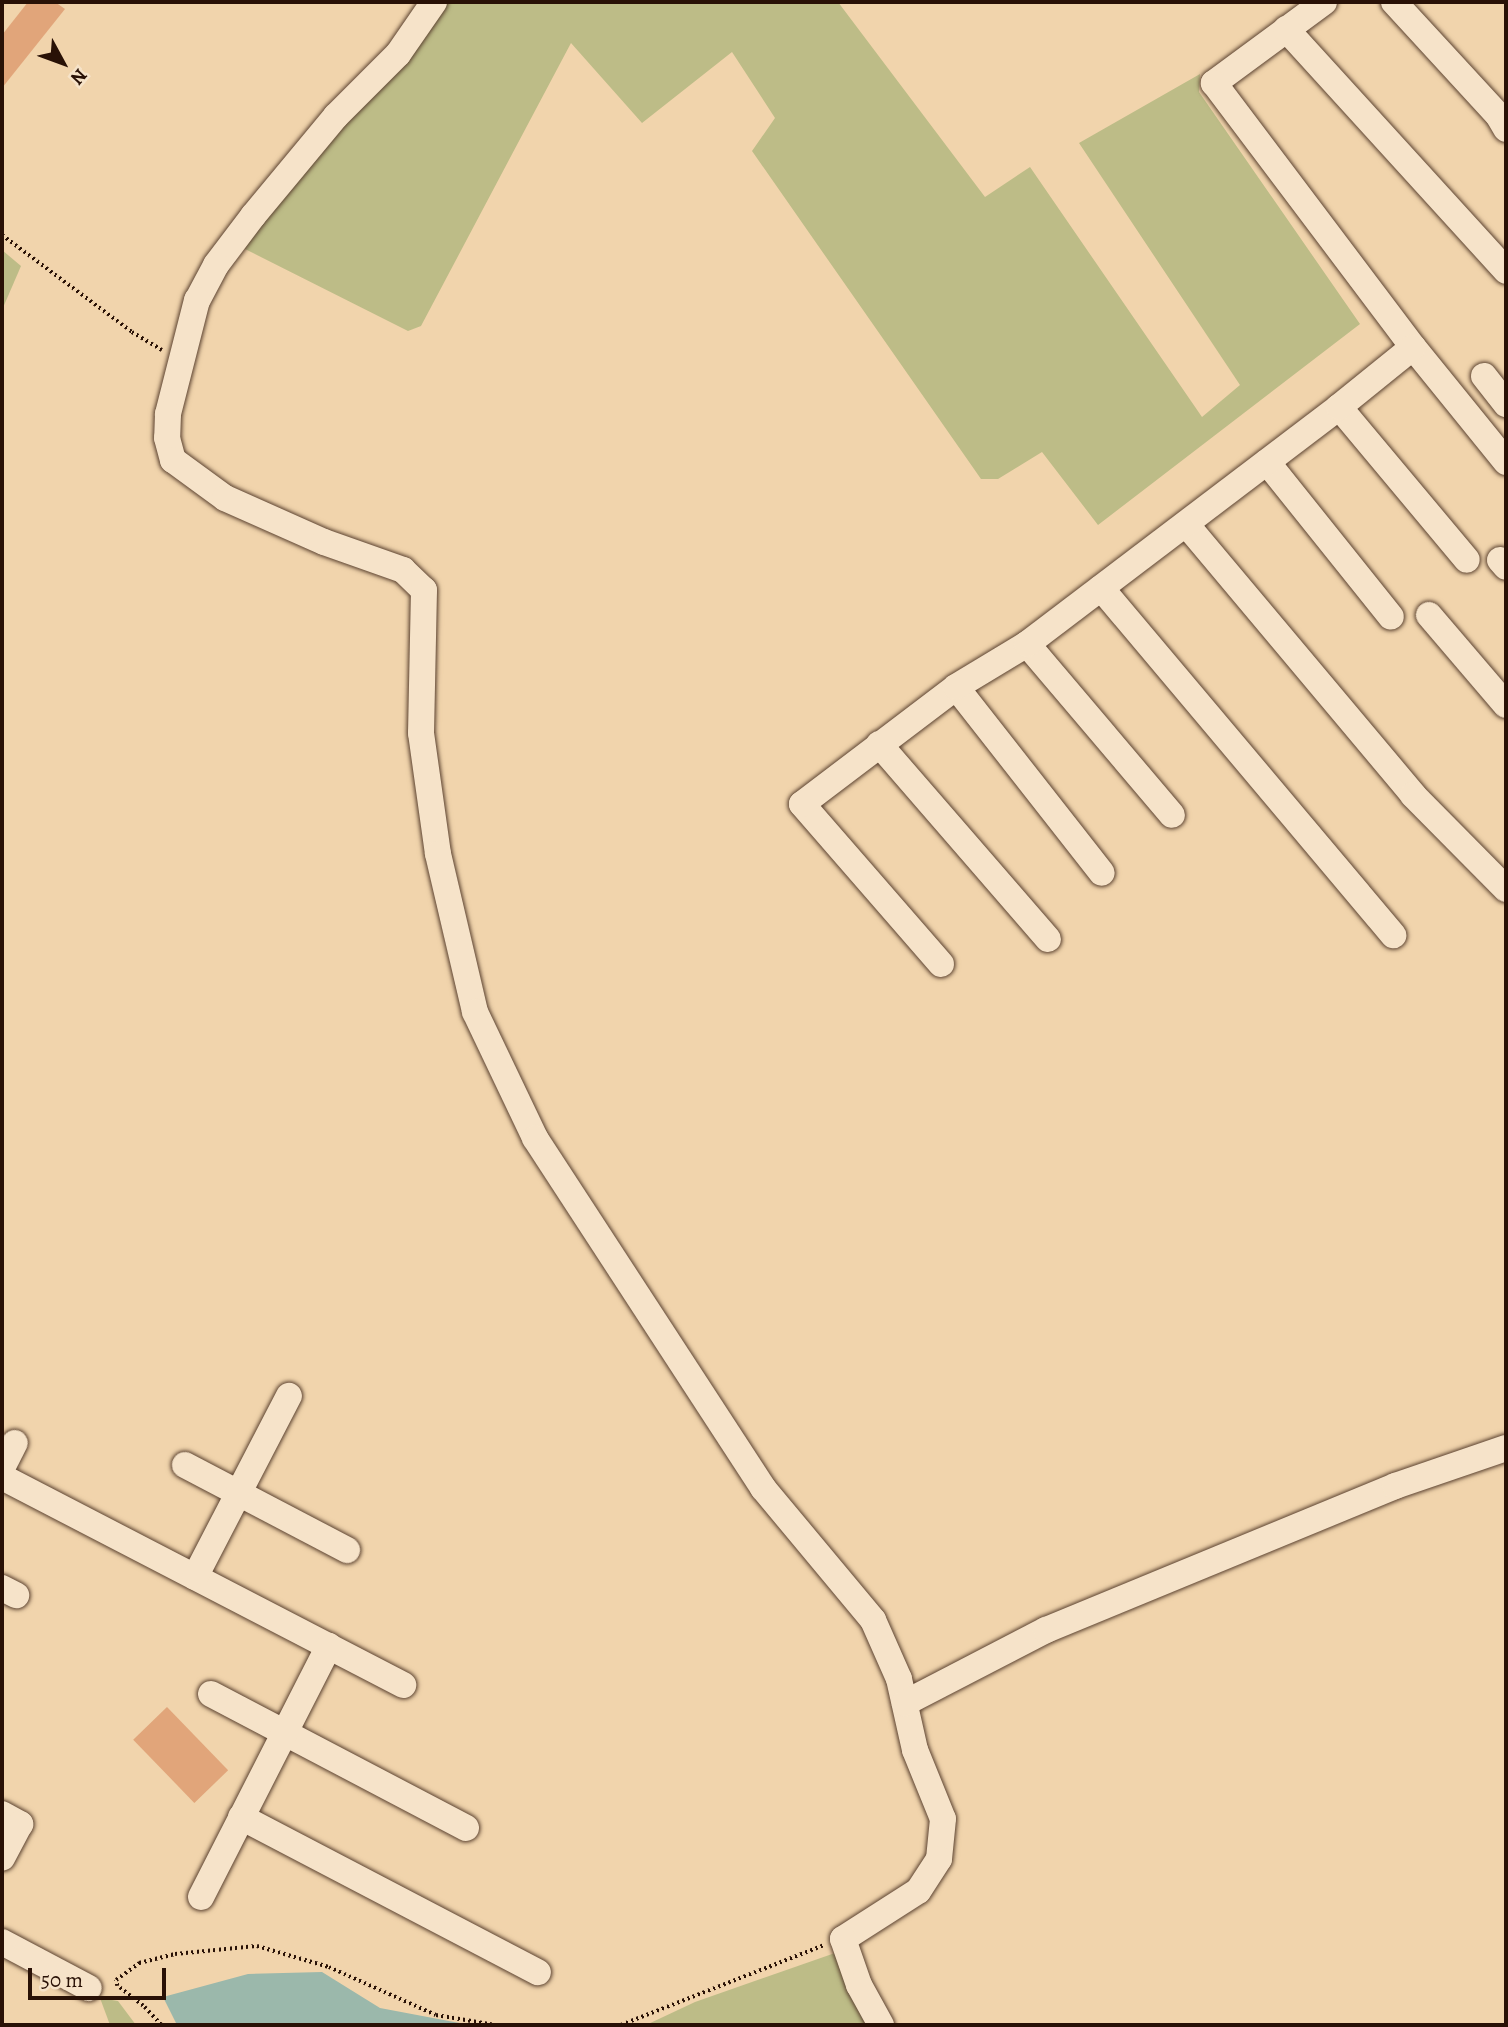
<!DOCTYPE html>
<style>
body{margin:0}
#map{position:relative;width:1508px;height:2027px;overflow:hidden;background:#f1d4ac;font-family:Alegreya,serif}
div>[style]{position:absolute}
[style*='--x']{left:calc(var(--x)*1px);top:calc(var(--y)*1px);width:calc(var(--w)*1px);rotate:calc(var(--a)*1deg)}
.green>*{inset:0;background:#bdbc87}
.water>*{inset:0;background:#9bb8ab}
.building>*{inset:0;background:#e1a57a;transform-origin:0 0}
.path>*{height:3.5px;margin-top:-1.75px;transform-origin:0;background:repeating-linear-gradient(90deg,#291106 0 2px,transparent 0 5.5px)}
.roads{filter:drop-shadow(0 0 2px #5b4230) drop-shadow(0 0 2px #5b4230)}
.minor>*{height:26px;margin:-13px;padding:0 13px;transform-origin:13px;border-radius:13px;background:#f6e3c9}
span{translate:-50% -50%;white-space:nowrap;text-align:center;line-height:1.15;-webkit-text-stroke:6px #f6e3c9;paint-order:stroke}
.frame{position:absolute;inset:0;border:4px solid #291106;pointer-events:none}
.north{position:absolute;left:28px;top:28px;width:70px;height:70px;-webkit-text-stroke:5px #f6e3c9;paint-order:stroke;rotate:131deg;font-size:19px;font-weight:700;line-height:28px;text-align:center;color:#291106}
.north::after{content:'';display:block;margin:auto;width:24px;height:32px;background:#291106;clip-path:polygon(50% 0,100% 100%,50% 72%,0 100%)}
.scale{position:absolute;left:28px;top:1968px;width:138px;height:32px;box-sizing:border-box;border:4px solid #291106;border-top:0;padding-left:9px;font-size:21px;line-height:24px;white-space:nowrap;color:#291106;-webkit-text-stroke:5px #f6e3c9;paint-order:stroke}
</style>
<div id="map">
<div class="green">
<div style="clip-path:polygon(447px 2px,838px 2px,985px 197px,1030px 167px,1202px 417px,1240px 385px,1079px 143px,1200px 74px,1199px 92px,1360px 324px,1098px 525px,1042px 452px,998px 479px,981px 479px,752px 151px,775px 118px,732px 52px,642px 123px,571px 43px,421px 326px,408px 331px,241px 247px)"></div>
<div style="clip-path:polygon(2px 250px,21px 266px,2px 310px)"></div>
<div style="clip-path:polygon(835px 1953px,867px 2025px,646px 2025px,695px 2002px)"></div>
<div style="clip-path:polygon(100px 1998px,118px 2001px,136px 2025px,110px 2025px)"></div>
</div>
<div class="water">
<div style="clip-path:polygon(322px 1972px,380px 2008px,470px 2025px,177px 2025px,163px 1997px,248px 1974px)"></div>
</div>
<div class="building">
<div style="clip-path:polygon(28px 2px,55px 2px,65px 9px,2px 88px,2px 35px)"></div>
<div style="left:167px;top:1707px;width:88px;height:47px;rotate:46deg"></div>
</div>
<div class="path">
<div style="--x:2;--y:235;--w:162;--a:36.7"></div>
<div style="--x:132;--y:332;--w:35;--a:31"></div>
<div style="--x:161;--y:2025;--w:26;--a:-133"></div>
<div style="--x:143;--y:2006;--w:33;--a:-142"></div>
<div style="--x:117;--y:1986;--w:6;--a:-99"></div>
<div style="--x:116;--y:1980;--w:29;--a:-36"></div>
<div style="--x:139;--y:1963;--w:37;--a:-14"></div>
<div style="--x:175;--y:1954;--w:82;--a:-5.6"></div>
<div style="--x:257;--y:1946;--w:75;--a:16.3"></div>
<div style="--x:329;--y:1967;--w:117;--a:24.2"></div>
<div style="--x:436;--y:2015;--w:60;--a:9.6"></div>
<div style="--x:621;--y:2025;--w:218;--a:-21.5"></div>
</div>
<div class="roads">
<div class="minor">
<div style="--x:434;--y:2;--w:63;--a:124.7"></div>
<div style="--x:398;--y:54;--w:88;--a:135"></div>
<div style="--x:336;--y:116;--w:130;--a:129.7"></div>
<div style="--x:253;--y:216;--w:61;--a:127.1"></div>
<div style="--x:216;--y:265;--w:40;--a:118"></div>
<div style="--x:197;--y:300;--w:118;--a:104.3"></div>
<div style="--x:168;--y:414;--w:24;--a:92"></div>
<div style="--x:167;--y:438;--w:23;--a:75"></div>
<div style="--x:173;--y:460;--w:64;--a:36.2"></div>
<div style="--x:225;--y:498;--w:108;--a:24"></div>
<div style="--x:324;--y:542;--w:84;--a:19.5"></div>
<div style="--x:403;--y:570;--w:29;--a:44"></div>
<div style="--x:424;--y:590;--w:143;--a:91.2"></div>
<div style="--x:421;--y:733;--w:122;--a:82"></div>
<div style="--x:438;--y:854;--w:162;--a:76.8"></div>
<div style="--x:475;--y:1012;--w:140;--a:64.5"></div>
<div style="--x:535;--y:1138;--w:418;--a:56.9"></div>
<div style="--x:763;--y:1488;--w:172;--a:50.2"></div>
<div style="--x:873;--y:1620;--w:64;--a:66.2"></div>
<div style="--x:899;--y:1679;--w:73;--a:77.3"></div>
<div style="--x:915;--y:1750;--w:74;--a:67.9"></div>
<div style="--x:943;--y:1819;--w:40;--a:95.7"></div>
<div style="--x:939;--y:1859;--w:38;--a:123"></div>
<div style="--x:918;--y:1891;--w:89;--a:147.4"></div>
<div style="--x:843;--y:1939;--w:49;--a:70.8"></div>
<div style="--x:859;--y:1985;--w:46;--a:61.2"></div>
<div style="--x:1324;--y:2;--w:137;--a:143.6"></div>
<div style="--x:1214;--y:83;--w:331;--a:53"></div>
<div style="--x:1413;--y:347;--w:148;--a:51"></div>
<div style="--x:1394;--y:2;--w:154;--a:47.4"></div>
<div style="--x:1498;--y:115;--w:16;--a:60"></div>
<div style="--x:1286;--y:29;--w:327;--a:47.7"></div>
<div style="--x:1484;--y:376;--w:36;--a:52"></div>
<div style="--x:1339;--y:407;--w:199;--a:50.1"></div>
<div style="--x:1267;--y:462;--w:198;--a:51.3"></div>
<div style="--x:1186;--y:524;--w:354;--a:50"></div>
<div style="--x:1413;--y:795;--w:132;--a:45.3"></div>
<div style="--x:1500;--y:560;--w:9;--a:49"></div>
<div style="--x:1101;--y:588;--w:454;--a:49.9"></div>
<div style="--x:1429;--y:615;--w:118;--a:49.5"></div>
<div style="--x:1027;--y:644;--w:224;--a:49.7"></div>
<div style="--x:956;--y:687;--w:236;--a:51.9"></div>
<div style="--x:879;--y:744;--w:258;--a:49.1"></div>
<div style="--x:941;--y:964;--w:212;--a:-131"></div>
<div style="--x:802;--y:804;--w:193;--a:-37.2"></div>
<div style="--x:956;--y:687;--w:83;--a:-31.2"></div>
<div style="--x:1027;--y:644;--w:392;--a:-37.2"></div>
<div style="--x:1339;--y:407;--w:95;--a:-39"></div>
<div style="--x:185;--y:1465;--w:183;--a:27.7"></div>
<div style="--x:2;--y:1468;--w:28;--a:-63"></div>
<div style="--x:2;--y:1477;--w:452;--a:27.4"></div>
<div style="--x:195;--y:1577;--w:204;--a:-62.6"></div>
<div style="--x:2;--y:1588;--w:16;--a:27"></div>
<div style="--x:211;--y:1694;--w:288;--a:27.7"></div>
<div style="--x:905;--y:1703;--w:159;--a:-27.4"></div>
<div style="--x:1046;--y:1630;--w:378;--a:-22.4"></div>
<div style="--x:1395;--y:1486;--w:117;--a:-18.9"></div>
<div style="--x:2;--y:1814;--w:21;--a:29"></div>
<div style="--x:20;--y:1824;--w:38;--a:118"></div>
<div style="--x:241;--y:1817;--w:335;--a:27.6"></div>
<div style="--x:201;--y:1897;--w:282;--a:-63"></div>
<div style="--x:2;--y:1942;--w:98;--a:27.9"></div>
</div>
</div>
<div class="frame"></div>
<div class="north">N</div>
<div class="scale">50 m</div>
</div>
